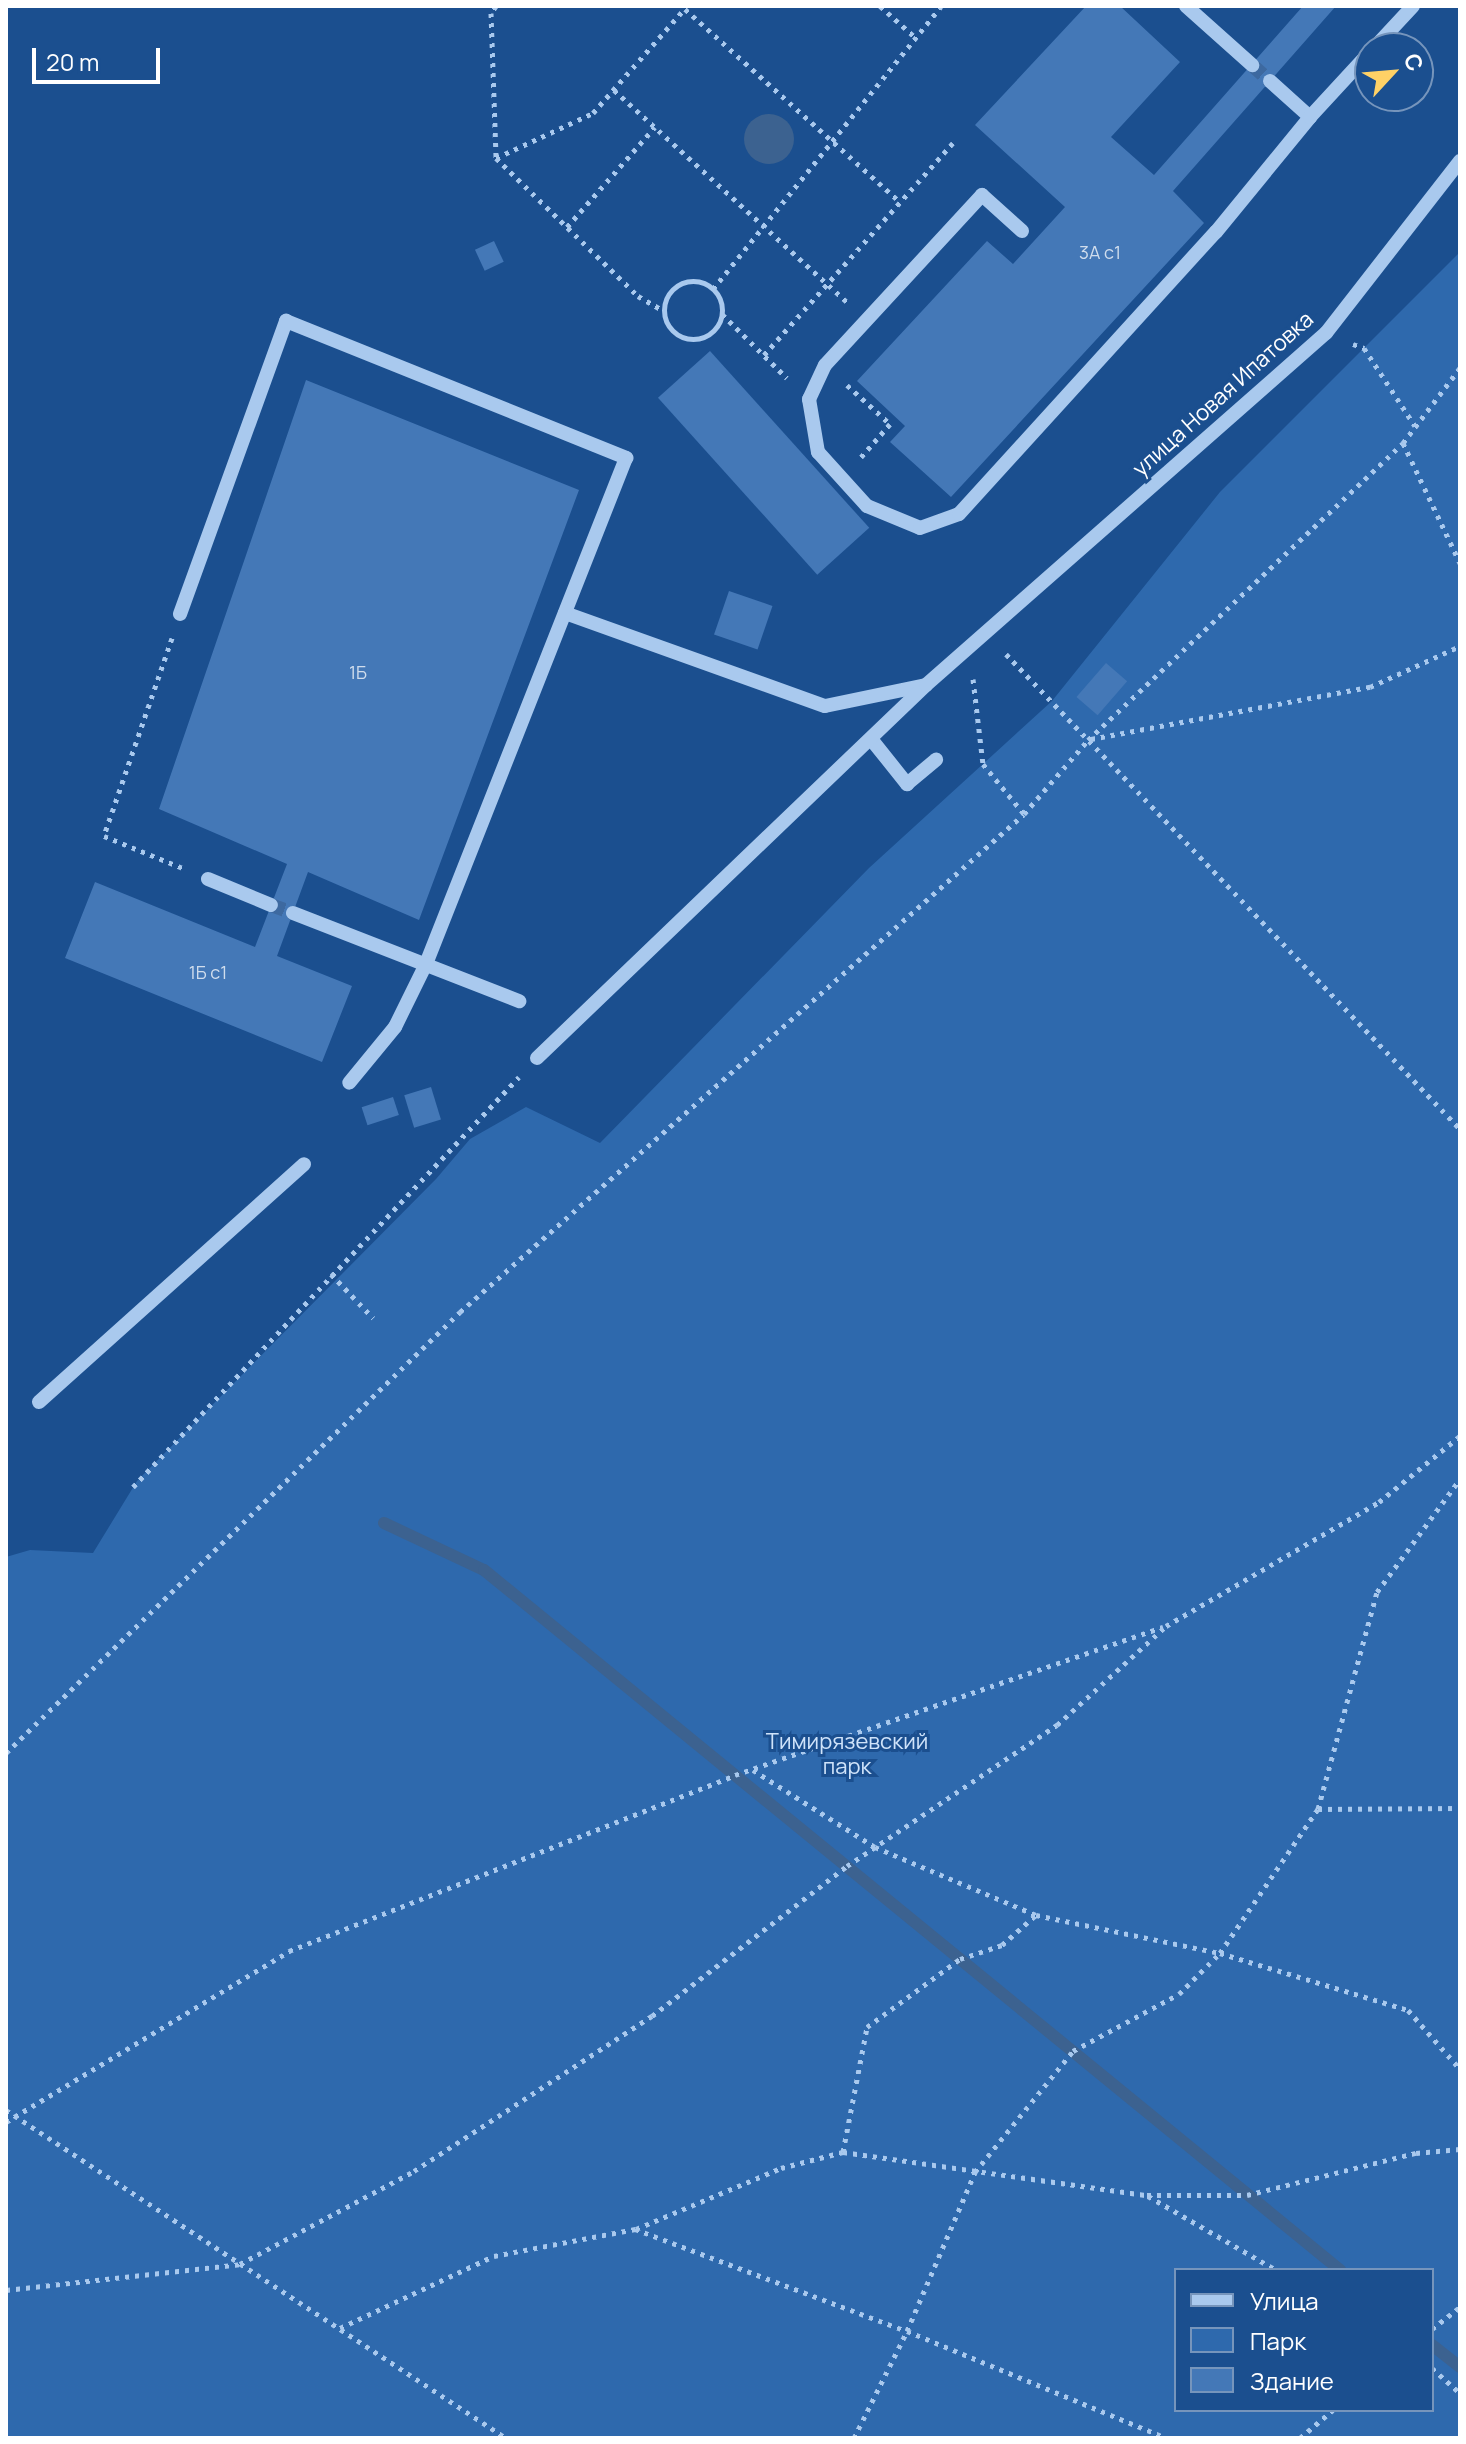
<!DOCTYPE html>
<meta charset="utf-8">
<style>
body{margin:0}
#map{position:relative;width:1466px;height:2444px;overflow:hidden;background:#1b4f8f;font-family:Manrope,sans-serif}
div>[style]{position:absolute}
[style*='--x']{left:calc(var(--x)*1px);top:calc(var(--y)*1px);width:calc(var(--w)*1px);rotate:calc(var(--a)*1deg)}
.green>*{inset:0;background:#2e69ad}
.water>*{inset:0;background:#3c6290}
.round{border-radius:50%}
.stream>*{height:12px;margin:-6px;padding:0 6px;transform-origin:6px;border-radius:6px;background:#3c6290}
.building>*{inset:0;background:#4478b7;transform-origin:0 0}
.minor-tunnel>*{height:14px;margin-top:-7px;transform-origin:0;background:repeating-linear-gradient(90deg,#3d69a0 0 14px,transparent 0 21px)}
.path>*{height:5px;margin-top:-2.5px;transform-origin:0;background:repeating-linear-gradient(90deg,#a9c9ee 0 4px,transparent 0 10px)}
.path>.ring{margin:-2.5px;padding:0;box-sizing:content-box;background:none;border:5px solid #a9c9ee;border-radius:50%}
.minor>*{height:14px;margin:-7px;padding:0 7px;transform-origin:7px;border-radius:7px;background:#a9c9ee}
span{translate:-50% -50%;white-space:nowrap;text-align:center;line-height:1.15;-webkit-text-stroke:6px #1b4f8f;paint-order:stroke}
.number-label{font-size:18px;color:#d0dded}
.number-label span{-webkit-text-stroke-width:0}
.street-label{font-size:22px;color:#fff}
.park-label{font-size:22px;color:#cfe3fa}
.frame{position:absolute;inset:0;border:8px solid #fff;pointer-events:none}
.legend{position:absolute;left:1174px;top:2268px;width:260px;height:144px;box-sizing:border-box;background:#1b4f8f;border:2px solid #7695bc;margin:0;padding:10px 14px;list-style:none;font-size:24px;color:#fff}
.legend li{display:flex;align-items:center;gap:16px;height:40px}
.legend b{width:40px;border:2px solid #7695bc}
.north{position:absolute;left:1354px;top:32px;width:80px;height:80px;box-sizing:border-box;background:#1b4f8f;border:2px solid #7695bc;border-radius:50%;rotate:64deg;font-size:22px;font-weight:700;line-height:32px;text-align:center;color:#fff}
.north::after{content:'';display:block;margin:auto;width:28px;height:36px;background:#ffd166;clip-path:polygon(50% 0,100% 100%,50% 72%,0 100%)}
.scale{position:absolute;left:32px;top:48px;width:128px;height:36px;box-sizing:border-box;border:4px solid #fff;border-top:0;padding-left:10px;font-size:24px;line-height:28px;white-space:nowrap;color:#fff;-webkit-text-stroke:6px #1b4f8f;paint-order:stroke}
</style>
<div id="map">
<div class="green">
<div style="clip-path:polygon(evenodd,1460px 252px,1460px 2438px,6px 2438px,6px 1557px,30px 1550px,93px 1553px,137px 1481px,436px 1179px,470px 1139px,526px 1107px,600px 1143px,869px 868px,1052px 701px,1220px 492px,1460px 252px,1176px 2270px,1432px 2270px,1432px 2410px,1176px 2410px,1176px 2270px)"></div>
</div>
<div class="water">
<div class="round" style="left:744px;top:114px;width:50px;height:50px"></div>
</div>
<div class="stream">
<div style="--x:384;--y:1523;--w:110;--a:25.2"></div>
<div style="--x:484;--y:1570;--w:1106;--a:39.27"></div>
<div style="--x:1432;--y:2345;--w:36;--a:38"></div>
</div>
<div class="building">
<div style="clip-path:polygon(1086px 6px,1120px 6px,1180px 62px,1111px 137px,1154px 175px,1303px 6px,1336px 6px,1173px 191px,1204px 223px,951px 497px,890px 442px,905px 426px,857px 381px,987px 241px,1013px 264px,1065px 207px,975px 125px)"></div>
<div style="left:494px;top:241px;width:23px;height:21px;rotate:65deg"></div>
<div style="left:710px;top:351px;width:238px;height:70px;rotate:48deg"></div>
<div style="clip-path:polygon(306px 380px,579px 490px,419px 920px,308px 872px,277px 956px,352px 986px,322px 1062px,65px 958px,95px 882px,255px 947px,287px 864px,159px 809px)"></div>
<div style="left:729px;top:591px;width:46px;height:46px;rotate:19deg"></div>
<div style="left:1106px;top:663px;width:28px;height:45px;rotate:41deg"></div>
<div style="left:431px;top:1087px;width:34px;height:28px;rotate:73deg"></div>
<div style="left:393px;top:1097px;width:19px;height:33px;rotate:72deg"></div>
</div>
<div class="minor-tunnel">
<div style="--x:1252;--y:65;--w:24;--a:42"></div>
<div style="--x:271;--y:905;--w:23;--a:20"></div>
</div>
<div class="path">
<div style="--x:496;--y:6;--w:9;--a:126"></div>
<div style="--x:491;--y:13;--w:145;--a:88"></div>
<div style="--x:496;--y:158;--w:198;--a:44.2"></div>
<div style="--x:638;--y:296;--w:30;--a:30"></div>
<div style="--x:880;--y:6;--w:48;--a:41.6"></div>
<div style="--x:685;--y:9;--w:289;--a:41.9"></div>
<div style="--x:614;--y:90;--w:315;--a:42.3"></div>
<div style="--x:496;--y:158;--w:107;--a:-24.9"></div>
<div style="--x:593;--y:113;--w:141;--a:-48.7"></div>
<div style="--x:567;--y:227;--w:133;--a:-48.7"></div>
<div class="ring" style="left:664px;top:281px;width:53px;height:53px"></div>
<div style="--x:713;--y:289;--w:363;--a:-51.1"></div>
<div style="--x:722;--y:314;--w:91;--a:44.6"></div>
<div style="--x:1353;--y:344;--w:12;--a:20"></div>
<div style="--x:1364;--y:348;--w:93;--a:56.8"></div>
<div style="--x:764;--y:355;--w:284;--a:-48.3"></div>
<div style="--x:847;--y:385;--w:58;--a:42.2"></div>
<div style="--x:890;--y:424;--w:44;--a:131.3"></div>
<div style="--x:1403;--y:443;--w:133;--a:64.6"></div>
<div style="--x:172;--y:638;--w:209;--a:109"></div>
<div style="--x:104;--y:836;--w:85;--a:22.1"></div>
<div style="--x:1006;--y:654;--w:657;--a:46.29"></div>
<div style="--x:973;--y:679;--w:86;--a:83.3"></div>
<div style="--x:983;--y:764;--w:65;--a:50.6"></div>
<div style="--x:1091;--y:739;--w:284;--a:-10.6"></div>
<div style="--x:1370;--y:687;--w:99;--a:-24.5"></div>
<div style="--x:331;--y:1274;--w:61;--a:46.3"></div>
<div style="--x:133;--y:1487;--w:563;--a:-46.73"></div>
<div style="--x:6;--y:1753;--w:633;--a:-44.17"></div>
<div style="--x:460;--y:1312;--w:752;--a:-41.44"></div>
<div style="--x:1024;--y:814;--w:98;--a:-49.1"></div>
<div style="--x:1088;--y:740;--w:433;--a:-43.3"></div>
<div style="--x:1403;--y:443;--w:94;--a:-52.8"></div>
<div style="--x:753;--y:1770;--w:144;--a:32.3"></div>
<div style="--x:875;--y:1847;--w:175;--a:22.9"></div>
<div style="--x:1036;--y:1915;--w:188;--a:11.7"></div>
<div style="--x:1220;--y:1953;--w:196;--a:16.9"></div>
<div style="--x:1408;--y:2010;--w:79;--a:48.6"></div>
<div style="--x:1318;--y:1809;--w:142;--a:-0.4"></div>
<div style="--x:6;--y:2110;--w:598;--a:33.26"></div>
<div style="--x:6;--y:2122;--w:331;--a:-31.1"></div>
<div style="--x:289;--y:1951;--w:479;--a:-21.5"></div>
<div style="--x:735;--y:1775;--w:453;--a:-19.1"></div>
<div style="--x:843;--y:2152;--w:127;--a:-79.1"></div>
<div style="--x:867;--y:2027;--w:115;--a:-36.2"></div>
<div style="--x:960;--y:1959;--w:44;--a:-18.4"></div>
<div style="--x:1002;--y:1945;--w:45;--a:-41.4"></div>
<div style="--x:1148;--y:2196;--w:148;--a:30"></div>
<div style="--x:636;--y:2229;--w:157;--a:-22.8"></div>
<div style="--x:781;--y:2168;--w:64;--a:-14.5"></div>
<div style="--x:843;--y:2152;--w:307;--a:8.1"></div>
<div style="--x:1147;--y:2195;--w:100;--a:0"></div>
<div style="--x:1247;--y:2195;--w:174;--a:-14"></div>
<div style="--x:1416;--y:2153;--w:44;--a:-5.2"></div>
<div style="--x:6;--y:2290;--w:235;--a:-6.3"></div>
<div style="--x:240;--y:2264;--w:197;--a:-28.1"></div>
<div style="--x:414;--y:2171;--w:284;--a:-33.1"></div>
<div style="--x:652;--y:2016;--w:246;--a:-37.6"></div>
<div style="--x:847;--y:1866;--w:253;--a:-33.9"></div>
<div style="--x:1057;--y:1725;--w:147;--a:-42.2"></div>
<div style="--x:1166;--y:1626;--w:246;--a:-30.2"></div>
<div style="--x:1379;--y:1502;--w:104;--a:-39.2"></div>
<div style="--x:340;--y:2328;--w:170;--a:-25.1"></div>
<div style="--x:494;--y:2256;--w:144;--a:-10.8"></div>
<div style="--x:635;--y:2229;--w:290;--a:20.6"></div>
<div style="--x:907;--y:2331;--w:280;--a:22.4"></div>
<div style="--x:1432;--y:2329;--w:36;--a:-38"></div>
<div style="--x:1432;--y:2368;--w:38;--a:42"></div>
<div style="--x:854;--y:2438;--w:119;--a:-63.6"></div>
<div style="--x:907;--y:2331;--w:173;--a:-66.8"></div>
<div style="--x:975;--y:2172;--w:156;--a:-51"></div>
<div style="--x:1073;--y:2051;--w:120;--a:-28.3"></div>
<div style="--x:1179;--y:1994;--w:58;--a:-45"></div>
<div style="--x:1220;--y:1953;--w:174;--a:-55.8"></div>
<div style="--x:1318;--y:1809;--w:225;--a:-74.8"></div>
<div style="--x:1377;--y:1592;--w:140;--a:-53.7"></div>
<div style="--x:1300;--y:2438;--w:43;--a:-40.3"></div>
</div>
<div class="minor">
<div style="--x:1186;--y:6;--w:89;--a:41.8"></div>
<div style="--x:1374;--y:48;--w:57;--a:-47.1"></div>
<div style="--x:1270;--y:81;--w:54;--a:42"></div>
<div style="--x:1022;--y:231;--w:54;--a:-138"></div>
<div style="--x:982;--y:195;--w:231;--a:132.7"></div>
<div style="--x:825;--y:365;--w:38;--a:115"></div>
<div style="--x:809;--y:399;--w:54;--a:80.4"></div>
<div style="--x:818;--y:452;--w:73;--a:47.8"></div>
<div style="--x:867;--y:506;--w:57;--a:22.5"></div>
<div style="--x:920;--y:528;--w:41;--a:-19.7"></div>
<div style="--x:959;--y:514;--w:382;--a:-47.7"></div>
<div style="--x:1216;--y:232;--w:149;--a:-50.7"></div>
<div style="--x:1310;--y:117;--w:88;--a:-47.3"></div>
<div style="--x:565;--y:613;--w:276;--a:19.7"></div>
<div style="--x:825;--y:706;--w:103;--a:-11.7"></div>
<div style="--x:180;--y:614;--w:312;--a:-70.1"></div>
<div style="--x:286;--y:321;--w:367;--a:21.9"></div>
<div style="--x:626;--y:458;--w:544;--a:111.57"></div>
<div style="--x:426;--y:964;--w:70;--a:116.2"></div>
<div style="--x:395;--y:1027;--w:72;--a:129.4"></div>
<div style="--x:871;--y:739;--w:58;--a:51.3"></div>
<div style="--x:907;--y:784;--w:38;--a:-40"></div>
<div style="--x:208;--y:879;--w:68;--a:22.4"></div>
<div style="--x:293;--y:913;--w:243;--a:21.3"></div>
<div style="--x:537;--y:1058;--w:539;--a:-43.8"></div>
<div style="--x:926;--y:685;--w:533;--a:-41.35"></div>
<div style="--x:1326;--y:333;--w:218;--a:-52.1"></div>
<div style="--x:39;--y:1402;--w:356;--a:-41.9"></div>
</div>
<div class="number-label">
<span style="left:1100px;top:252px">3А с1</span>
<span style="left:358px;top:672px">1Б</span>
<span style="left:208px;top:972px">1Б с1</span>
</div>
<div class="street-label">
<span style="left:1223px;top:394px;rotate:-42deg">улица Новая Ипатовка</span>
</div>
<div class="park-label">
<span style="left:847px;top:1754px">Тимирязевский<br>парк</span>
</div>
<div class="frame"></div>
<ul class="legend">
<li><b style="height:10px;background:#a9c9ee"></b>Улица</li>
<li><b style="height:22px;background:#2e69ad"></b>Парк</li>
<li><b style="height:22px;background:#4478b7"></b>Здание</li>
</ul>
<div class="north">С</div>
<div class="scale">20 m</div>
</div>
